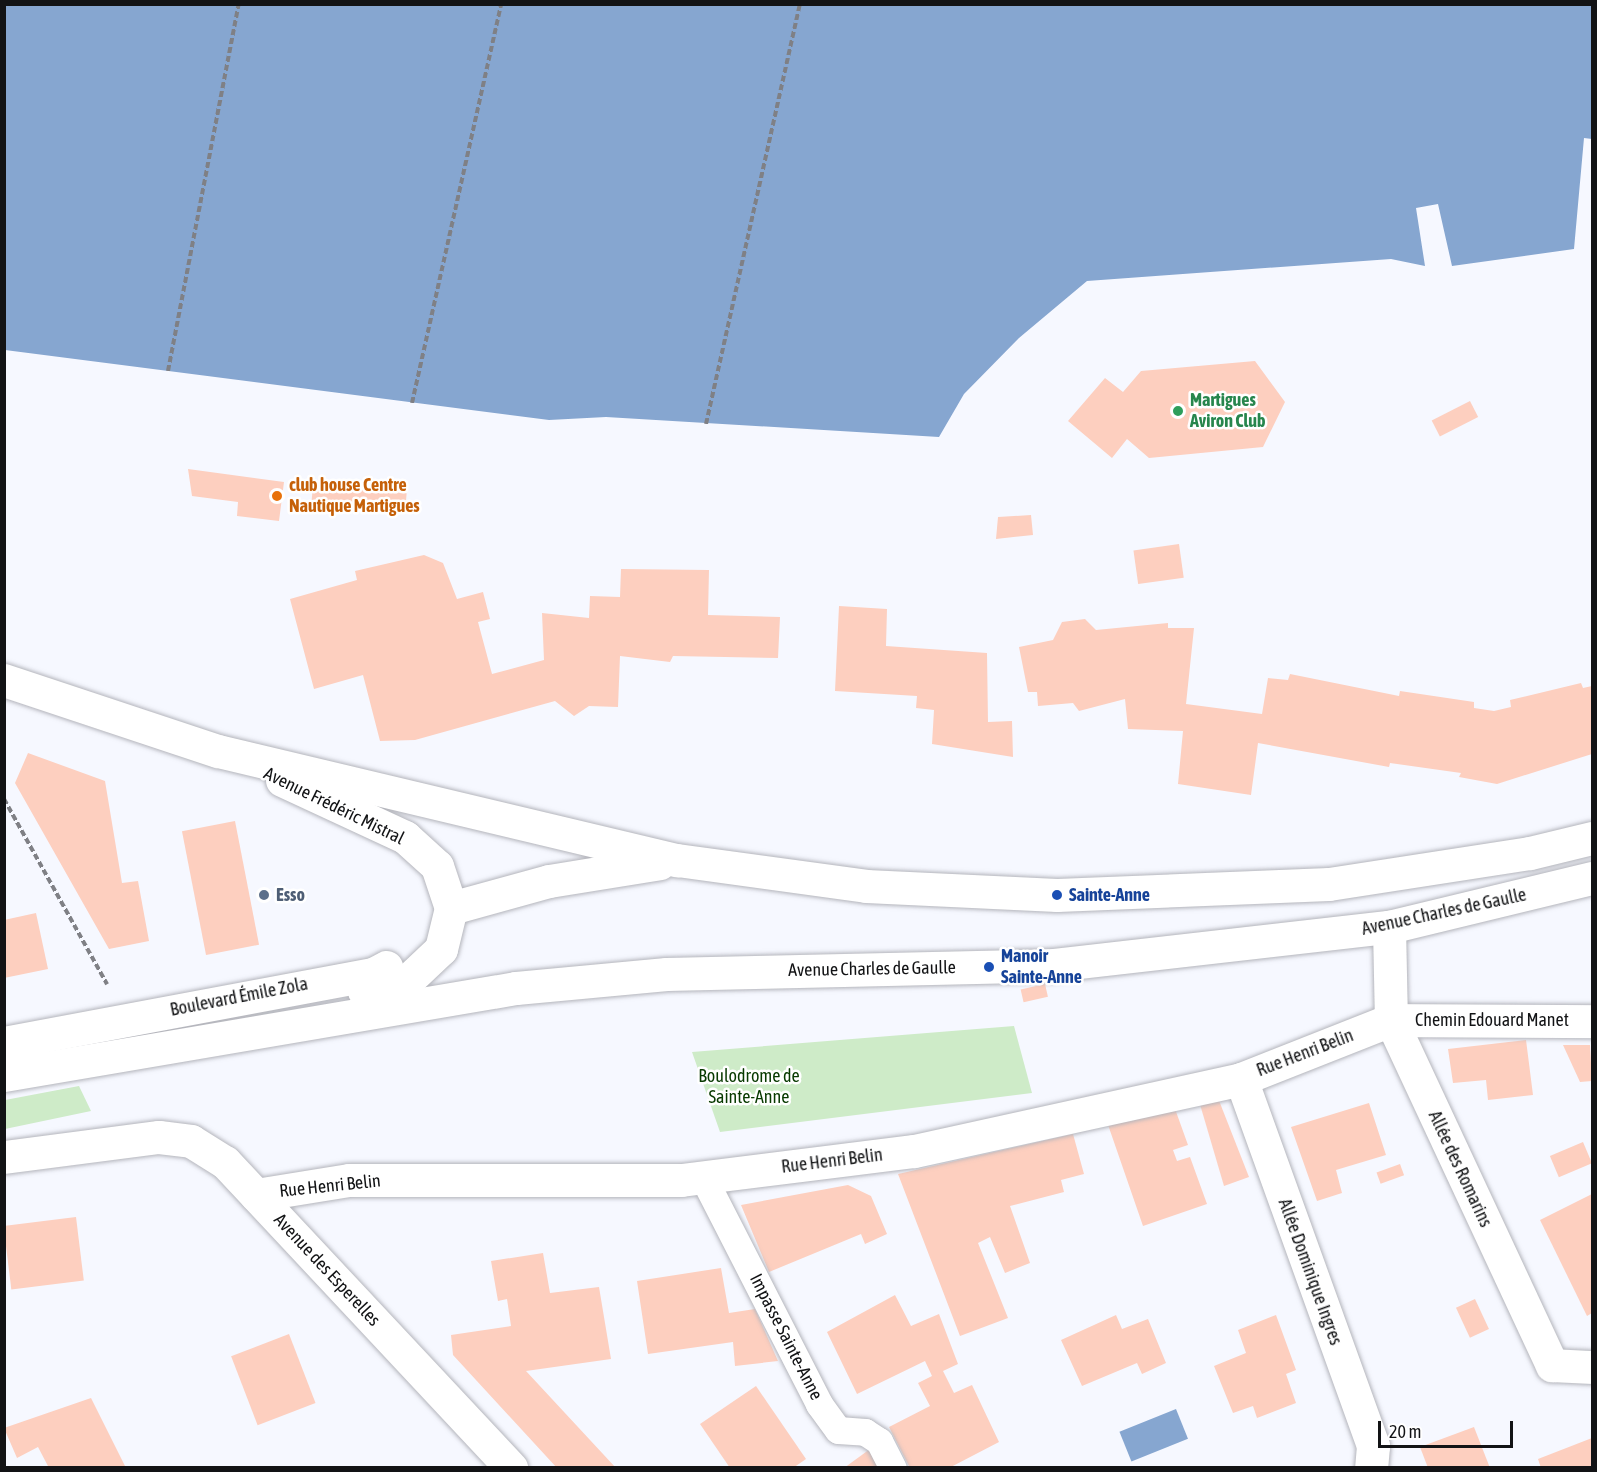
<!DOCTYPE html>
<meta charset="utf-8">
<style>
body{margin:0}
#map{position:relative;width:1597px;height:1472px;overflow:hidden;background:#f6f8ff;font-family:"Asap Condensed",sans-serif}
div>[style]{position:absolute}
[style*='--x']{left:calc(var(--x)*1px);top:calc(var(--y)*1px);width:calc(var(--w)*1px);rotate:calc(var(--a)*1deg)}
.green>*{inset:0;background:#ceebc8}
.water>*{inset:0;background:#86a6d0;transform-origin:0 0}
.building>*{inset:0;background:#fdcfbf;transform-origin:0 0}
.path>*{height:4px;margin-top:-2px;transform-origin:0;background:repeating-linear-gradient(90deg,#7f8085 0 6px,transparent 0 9px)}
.roads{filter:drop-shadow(0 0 2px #b4b5bc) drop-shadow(0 0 2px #b4b5bc)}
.lane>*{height:27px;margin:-13.5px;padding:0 13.5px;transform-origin:13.5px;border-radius:13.5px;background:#fff}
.street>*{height:33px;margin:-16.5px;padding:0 16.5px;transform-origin:16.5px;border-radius:16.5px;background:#fff}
.secondary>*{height:33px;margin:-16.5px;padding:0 16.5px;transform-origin:16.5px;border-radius:16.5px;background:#fff}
.dots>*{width:16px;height:16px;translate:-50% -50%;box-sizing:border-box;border:3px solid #fff;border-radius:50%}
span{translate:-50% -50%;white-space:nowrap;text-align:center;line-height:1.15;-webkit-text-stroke:5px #fff;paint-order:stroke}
.leisure-label{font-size:18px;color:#27864d;font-weight:700}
.left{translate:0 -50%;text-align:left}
.food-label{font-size:18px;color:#c56008;font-weight:700}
.street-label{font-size:18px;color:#121315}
.service-label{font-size:18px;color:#4e5e75;font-weight:700}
.transit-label{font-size:18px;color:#164399;font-weight:700}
.park-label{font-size:18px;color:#083a00}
.frame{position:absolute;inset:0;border:6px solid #121315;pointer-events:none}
.scale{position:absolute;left:1378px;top:1421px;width:135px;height:27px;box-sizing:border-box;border:3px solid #121315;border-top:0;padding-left:8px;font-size:18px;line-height:21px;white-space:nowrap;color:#121315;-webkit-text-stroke:4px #fff;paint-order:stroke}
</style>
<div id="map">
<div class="green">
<div style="clip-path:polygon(1014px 1026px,1032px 1093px,720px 1132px,692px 1052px)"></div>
<div style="clip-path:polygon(79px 1086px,91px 1111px,5px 1129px,5px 1100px)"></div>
</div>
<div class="water">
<div style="clip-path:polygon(5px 4px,1592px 5px,1592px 139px,1584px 138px,1574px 249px,1452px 266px,1438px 204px,1416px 208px,1425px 266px,1391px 259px,1087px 281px,1019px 338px,964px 394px,939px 437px,606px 417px,549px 420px,5px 350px)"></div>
<div style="left:1176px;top:1409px;width:32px;height:61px;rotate:68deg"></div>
</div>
<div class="building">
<div style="clip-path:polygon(1255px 361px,1285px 402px,1263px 447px,1149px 458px,1127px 439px,1112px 458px,1068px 421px,1105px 378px,1123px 392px,1141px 371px)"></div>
<div style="left:1470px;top:401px;width:18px;height:43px;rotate:63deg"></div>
<div style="clip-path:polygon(188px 469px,284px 482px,279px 521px,237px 516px,238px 502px,192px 496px)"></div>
<div style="left:313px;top:485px;width:94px;height:21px;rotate:5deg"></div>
<div style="clip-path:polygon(1031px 515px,1033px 535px,996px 539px,998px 517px)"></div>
<div style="left:1179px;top:544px;width:34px;height:46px;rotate:82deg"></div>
<div style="clip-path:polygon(424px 555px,443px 563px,457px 599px,483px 592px,490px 619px,478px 622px,492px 674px,544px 660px,542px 613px,589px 618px,590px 596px,620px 597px,621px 569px,709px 570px,708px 615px,780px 617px,778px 658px,673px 656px,670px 662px,620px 656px,618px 707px,589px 706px,574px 716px,555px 701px,415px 740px,380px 741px,363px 675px,314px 689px,290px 599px,357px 580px,355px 571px)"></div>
<div style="clip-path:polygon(839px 606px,887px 609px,886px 646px,987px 653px,988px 722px,1012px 721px,1013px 757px,932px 744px,934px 710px,916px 708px,917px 696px,835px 691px)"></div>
<div style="clip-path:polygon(1085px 619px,1096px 630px,1168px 623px,1168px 628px,1194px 628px,1186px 704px,1262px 714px,1268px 678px,1288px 680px,1290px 674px,1399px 696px,1400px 691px,1474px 702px,1474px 708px,1494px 711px,1511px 707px,1510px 700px,1581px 683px,1583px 688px,1592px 686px,1592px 754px,1497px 784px,1459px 777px,1461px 773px,1390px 763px,1389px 767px,1258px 743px,1251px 795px,1178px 784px,1183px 731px,1128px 729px,1125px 699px,1079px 711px,1073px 703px,1038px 706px,1037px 692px,1028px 692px,1019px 647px,1053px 640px,1062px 622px)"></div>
<div style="clip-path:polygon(28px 753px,105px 781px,122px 883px,138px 881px,149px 941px,109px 949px,15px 783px)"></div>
<div style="left:235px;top:821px;width:126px;height:54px;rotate:79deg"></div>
<div style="clip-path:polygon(36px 913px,48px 969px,4px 978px,4px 920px)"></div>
<div style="left:1045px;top:984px;width:13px;height:25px;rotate:77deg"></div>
<div style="clip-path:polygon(1526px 1040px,1533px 1095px,1488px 1100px,1486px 1080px,1453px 1083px,1448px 1049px)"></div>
<div style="clip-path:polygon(1563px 1045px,1590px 1045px,1592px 1081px,1580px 1082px)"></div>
<div style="clip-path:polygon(1218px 1098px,1249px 1177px,1224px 1186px,1199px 1101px)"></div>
<div style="clip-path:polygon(1369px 1103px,1386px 1155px,1336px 1170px,1342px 1193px,1317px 1201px,1291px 1127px)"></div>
<div style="clip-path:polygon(1174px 1106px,1188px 1145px,1173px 1150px,1177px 1161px,1190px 1157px,1207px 1204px,1143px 1226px,1106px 1119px)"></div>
<div style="clip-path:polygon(1073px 1134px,1084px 1174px,1061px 1180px,1064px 1192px,1010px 1206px,1030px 1263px,1005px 1273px,990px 1237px,978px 1243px,1008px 1318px,960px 1336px,898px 1174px)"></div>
<div style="left:1583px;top:1142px;width:23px;height:36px;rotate:67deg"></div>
<div style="left:1400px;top:1164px;width:12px;height:25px;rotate:70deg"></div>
<div style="clip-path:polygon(848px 1185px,871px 1196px,887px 1234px,865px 1244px,861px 1234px,769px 1272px,741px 1205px)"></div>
<div style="clip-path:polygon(1592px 1194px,1592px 1313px,1587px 1316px,1540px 1220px)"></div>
<div style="left:76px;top:1217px;width:64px;height:73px;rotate:83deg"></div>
<div style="clip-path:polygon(543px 1253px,550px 1293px,599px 1287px,611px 1359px,526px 1371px,616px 1468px,557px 1468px,453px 1355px,451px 1335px,511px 1326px,507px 1299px,498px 1301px,491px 1261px)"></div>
<div style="clip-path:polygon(721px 1268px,729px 1313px,755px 1309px,778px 1361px,735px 1366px,733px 1342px,648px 1354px,637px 1281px)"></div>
<div style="clip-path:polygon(895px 1295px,911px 1326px,939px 1314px,958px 1364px,943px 1371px,954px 1393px,972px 1385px,999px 1442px,949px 1468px,910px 1468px,889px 1427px,930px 1406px,918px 1383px,932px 1376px,925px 1361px,857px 1394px,827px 1332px)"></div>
<div style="left:1475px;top:1299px;width:33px;height:21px;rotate:65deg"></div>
<div style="clip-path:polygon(1116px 1315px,1122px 1329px,1148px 1319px,1166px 1363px,1142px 1374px,1137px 1363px,1082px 1386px,1061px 1340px)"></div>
<div style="clip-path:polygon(1276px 1315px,1296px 1370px,1286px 1374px,1296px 1403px,1257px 1418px,1253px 1406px,1233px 1413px,1214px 1366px,1246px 1353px,1238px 1330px)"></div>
<div style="left:289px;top:1334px;width:74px;height:62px;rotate:69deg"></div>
<div style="clip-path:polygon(756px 1386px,806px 1459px,793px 1468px,730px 1468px,700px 1424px)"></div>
<div style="clip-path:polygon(91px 1398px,126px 1468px,49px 1468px,38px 1447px,17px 1458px,4px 1428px)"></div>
<div style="clip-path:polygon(1474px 1427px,1490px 1468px,1428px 1468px,1420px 1447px)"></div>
<div style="clip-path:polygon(1592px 1438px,1592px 1468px,1541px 1468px,1538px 1459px)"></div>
<div style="clip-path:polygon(870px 1449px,880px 1468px,844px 1468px)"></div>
</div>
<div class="path">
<div style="--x:168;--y:371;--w:374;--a:-79.1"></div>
<div style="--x:412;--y:403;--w:409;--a:-77.4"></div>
<div style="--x:706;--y:424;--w:430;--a:-77.4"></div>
<div style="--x:4;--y:799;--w:212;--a:60.9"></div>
</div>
<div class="roads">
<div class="lane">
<div style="--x:703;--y:1177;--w:255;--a:62.9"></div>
<div style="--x:819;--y:1404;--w:32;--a:54"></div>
<div style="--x:838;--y:1430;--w:27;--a:4"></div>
<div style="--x:865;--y:1432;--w:17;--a:33"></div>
<div style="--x:879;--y:1441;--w:30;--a:63"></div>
</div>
<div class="street">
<div style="--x:1389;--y:927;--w:93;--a:88.8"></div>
<div style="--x:1391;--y:1020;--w:381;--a:65"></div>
<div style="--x:1552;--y:1365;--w:40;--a:2.9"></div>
<div style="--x:1241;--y:1079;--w:390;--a:70.2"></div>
<div style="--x:1373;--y:1446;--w:22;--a:95"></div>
<div style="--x:4;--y:1157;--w:156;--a:-7.4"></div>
<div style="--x:159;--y:1137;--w:32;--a:7"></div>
<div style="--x:191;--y:1141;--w:40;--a:32"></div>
<div style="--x:225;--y:1162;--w:419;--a:46.9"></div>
<div style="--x:256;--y:1195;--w:94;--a:-9.2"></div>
<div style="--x:349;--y:1180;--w:332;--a:0"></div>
<div style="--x:681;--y:1180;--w:235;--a:-7.1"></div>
<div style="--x:914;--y:1151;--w:335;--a:-12.4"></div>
<div style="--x:1241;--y:1079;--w:161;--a:-21.5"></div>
<div style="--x:1391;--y:1020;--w:201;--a:0.3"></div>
</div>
<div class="secondary">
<div style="--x:4;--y:680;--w:225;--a:18.4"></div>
<div style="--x:218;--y:751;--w:472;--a:13.4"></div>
<div style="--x:677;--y:860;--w:191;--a:7.8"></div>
<div style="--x:866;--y:886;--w:191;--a:2.7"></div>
<div style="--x:1057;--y:895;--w:272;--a:-2.3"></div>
<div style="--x:1329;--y:884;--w:203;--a:-8.8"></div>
<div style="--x:1530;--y:853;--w:64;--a:-13.6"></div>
<div style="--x:282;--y:780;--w:136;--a:24.9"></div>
<div style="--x:405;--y:837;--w:43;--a:42.2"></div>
<div style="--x:437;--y:866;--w:44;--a:71.6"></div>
<div style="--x:451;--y:908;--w:102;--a:-15.4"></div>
<div style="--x:549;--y:881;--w:112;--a:-9.2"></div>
<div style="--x:364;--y:991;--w:43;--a:-12.1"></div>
<div style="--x:406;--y:982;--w:48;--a:-43.3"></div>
<div style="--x:441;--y:949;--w:42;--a:-76.3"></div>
<div style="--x:4;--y:1043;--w:375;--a:-10.6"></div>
<div style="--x:373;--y:974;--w:15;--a:-28"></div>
<div style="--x:4;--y:1075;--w:519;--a:-9.64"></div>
<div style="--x:516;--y:988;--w:151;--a:-5.3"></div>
<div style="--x:666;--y:974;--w:387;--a:-1.3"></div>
<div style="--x:1053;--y:965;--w:338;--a:-6.5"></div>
<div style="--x:1389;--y:927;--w:209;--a:-13.6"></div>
</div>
</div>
<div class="dots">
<div style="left:1178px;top:411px;background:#2e9e5b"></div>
<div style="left:277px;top:496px;background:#e8710a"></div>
<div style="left:264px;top:895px;background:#5c6f8a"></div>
<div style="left:1057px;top:895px;background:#1a4fb4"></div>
<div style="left:989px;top:967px;background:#1a4fb4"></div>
</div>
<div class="leisure-label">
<span class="left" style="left:1190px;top:411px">Martigues<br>Aviron Club</span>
</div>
<div class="food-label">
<span class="left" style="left:289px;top:496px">club house Centre<br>Nautique Martigues</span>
</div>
<div class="street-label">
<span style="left:334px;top:806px;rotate:26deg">Avenue Frédéric Mistral</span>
<span style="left:1444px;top:912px;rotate:-12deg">Avenue Charles de Gaulle</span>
<span style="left:872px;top:969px;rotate:-1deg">Avenue Charles de Gaulle</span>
<span style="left:239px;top:997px;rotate:-11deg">Boulevard Émile Zola</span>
<span style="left:1492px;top:1020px">Chemin Edouard Manet</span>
<span style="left:1305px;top:1053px;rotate:-21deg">Rue Henri Belin</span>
<span style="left:832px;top:1161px;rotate:-7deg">Rue Henri Belin</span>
<span style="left:1460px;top:1169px;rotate:65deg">Allée des Romarins</span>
<span style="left:330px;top:1186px;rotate:-6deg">Rue Henri Belin</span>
<span style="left:327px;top:1270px;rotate:47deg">Avenue des Esperelles</span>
<span style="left:1310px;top:1272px;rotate:70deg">Allée Dominique Ingres</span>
<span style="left:786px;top:1337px;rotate:63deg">Impasse Sainte-Anne</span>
</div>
<div class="service-label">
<span class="left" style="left:276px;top:895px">Esso</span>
</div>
<div class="transit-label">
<span class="left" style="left:1069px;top:895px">Sainte-Anne</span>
<span class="left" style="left:1001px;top:967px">Manoir<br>Sainte-Anne</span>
</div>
<div class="park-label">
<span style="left:749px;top:1087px">Boulodrome de<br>Sainte-Anne</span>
</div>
<div class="frame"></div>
<div class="scale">20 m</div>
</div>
